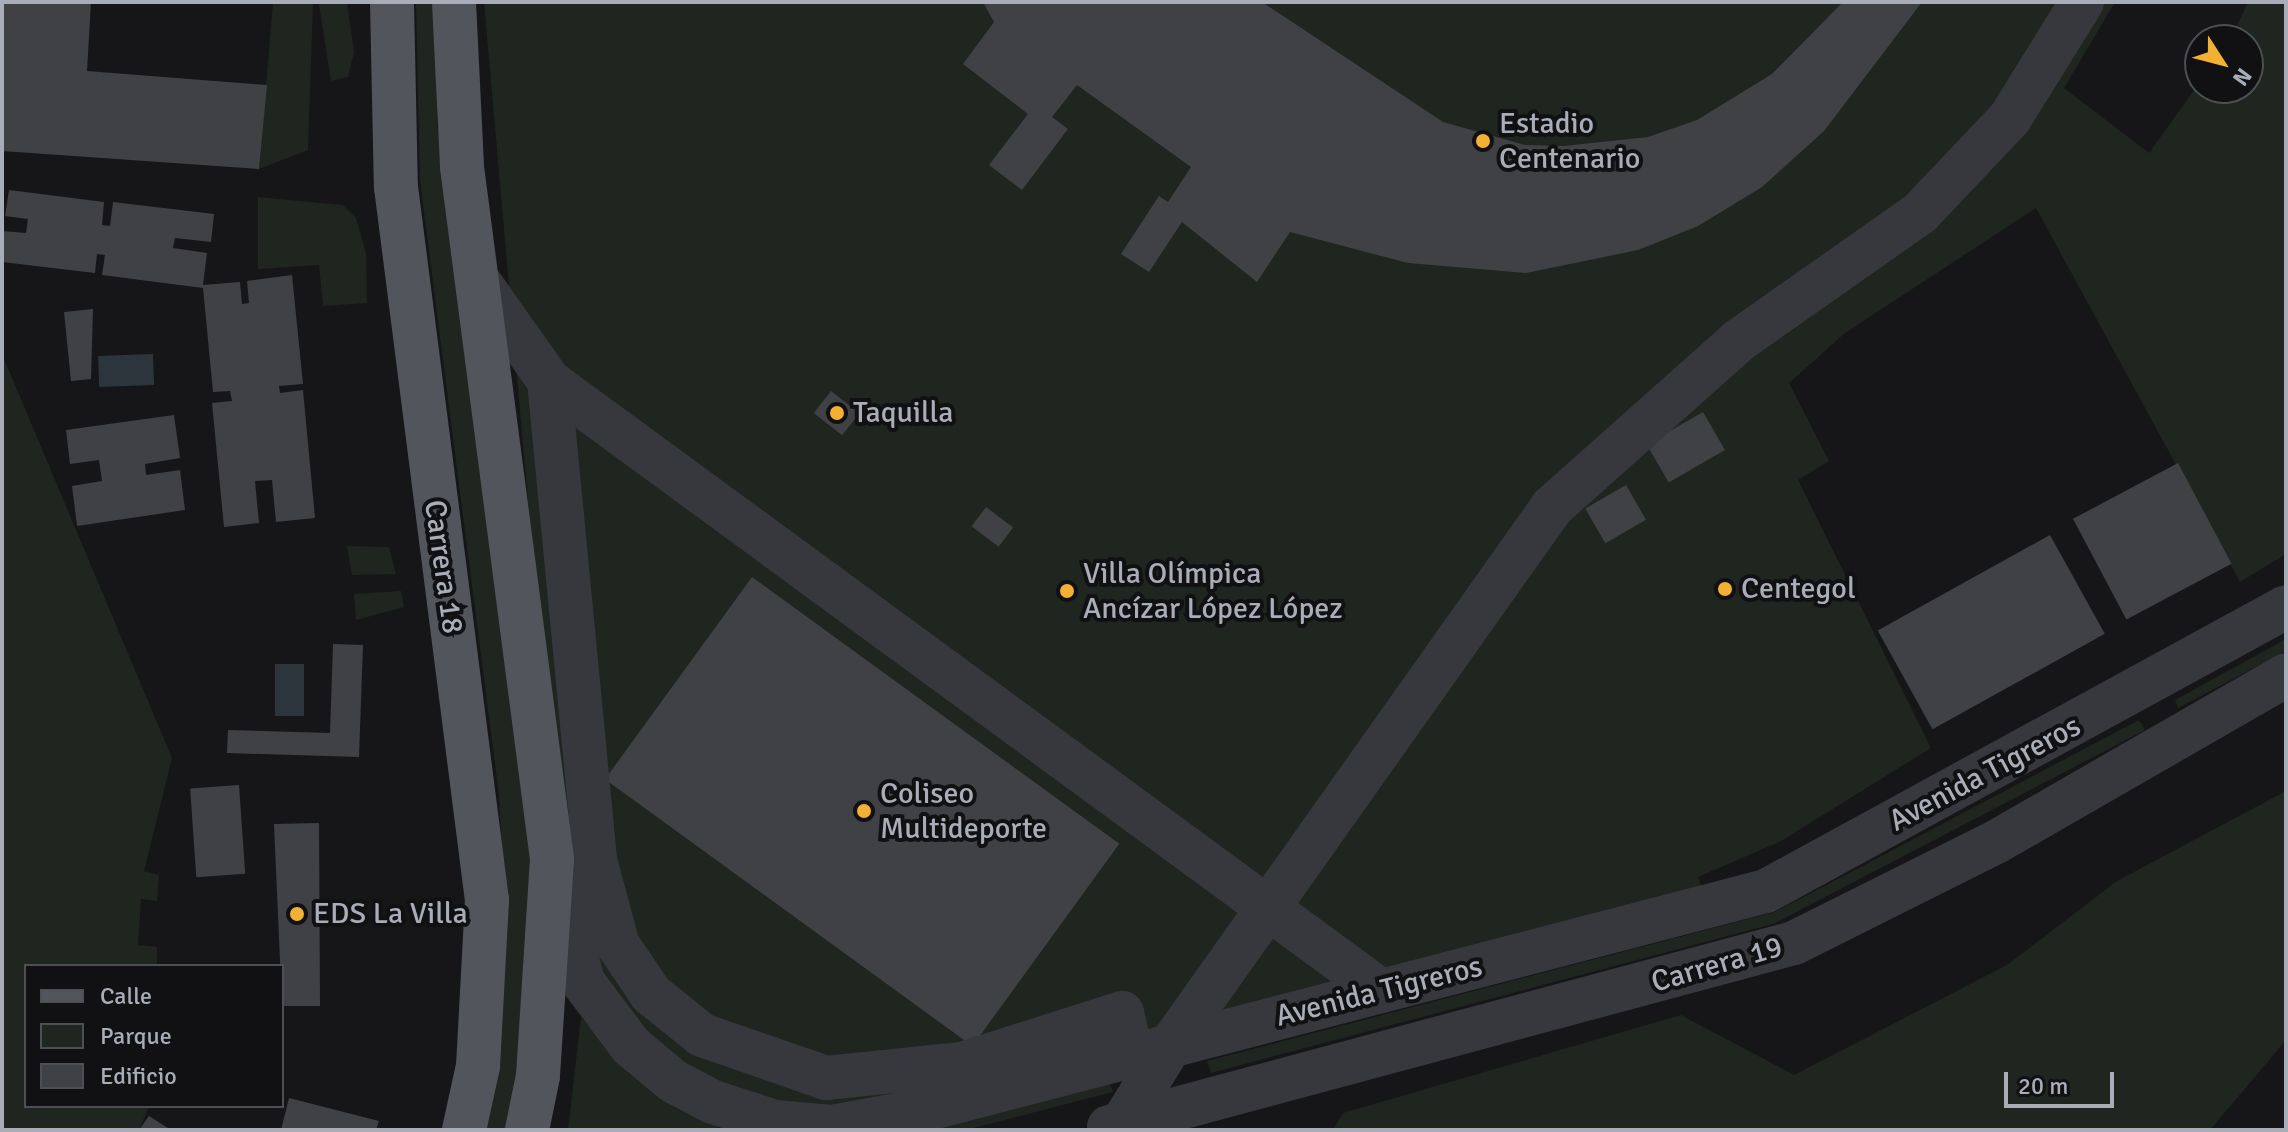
<!DOCTYPE html>
<meta charset="utf-8">
<style>
body{margin:0}
#map{position:relative;width:2288px;height:1132px;overflow:hidden;background:#161618;font-family:Signika,sans-serif}
div>[style]{position:absolute}
[style*='--x']{left:calc(var(--x)*1px);top:calc(var(--y)*1px);width:calc(var(--w)*1px);rotate:calc(var(--a)*1deg)}
.green>*{inset:0;background:#1e261f}
.water>*{inset:0;background:#2c353c;transform-origin:0 0}
.building>*{inset:0;background:#404145;transform-origin:0 0}
.minor>*{height:44px;margin:-22px;padding:0 22px;transform-origin:22px;border-radius:22px;background:#37383d}
.major>*{height:44px;margin:-22px;padding:0 22px;transform-origin:22px;border-radius:22px;background:#53555c}
.dots>*{width:22px;height:22px;translate:-50% -50%;box-sizing:border-box;border:4px solid #111113;border-radius:50%}
span{translate:-50% -50%;white-space:nowrap;text-align:center;line-height:1.15;-webkit-text-stroke:8px #111113;paint-order:stroke}
.poi-label{font-size:30px;color:#a8adb8}
.left{translate:0 -50%;text-align:left}
.street-label{font-size:30px;color:#a8adb8}
.frame{position:absolute;inset:0;border:4px solid #a8adb8;pointer-events:none}
.legend{position:absolute;left:24px;top:964px;width:260px;height:144px;box-sizing:border-box;background:#111113;border:2px solid #4d4f55;margin:0;padding:10px 14px;list-style:none;font-size:24px;color:#a8adb8}
.legend li{display:flex;align-items:center;gap:16px;height:40px}
.legend b{width:40px;border:2px solid #4d4f55}
.north{position:absolute;left:2184px;top:24px;width:80px;height:80px;box-sizing:border-box;background:#111113;border:2px solid #4d4f55;border-radius:50%;rotate:126deg;font-size:22px;font-weight:700;line-height:32px;text-align:center;color:#a8adb8}
.north::after{content:'';display:block;margin:auto;width:28px;height:36px;background:#f2b134;clip-path:polygon(50% 0,100% 100%,50% 72%,0 100%)}
.scale{position:absolute;left:2004px;top:1072px;width:110px;height:36px;box-sizing:border-box;border:4px solid #a8adb8;border-top:0;padding-left:10px;font-size:24px;line-height:28px;white-space:nowrap;color:#a8adb8;-webkit-text-stroke:6px #111113;paint-order:stroke}
</style>
<div id="map">
<div class="green">
<div style="clip-path:polygon(347px 2px,354px 52px,348px 77px,331px 81px,319px 4px)"></div>
<div style="clip-path:polygon(416px 2px,439px 2px,437px 124px,538px 865px,513px 1130px,484px 1130px,504px 902px,499px 795px,420px 181px)"></div>
<div style="clip-path:polygon(484px 2px,2115px 2px,2064px 88px,2149px 153px,2200px 82px,2248px 88px,2248px 40px,2230px 40px,2248px 2px,2286px 2px,2286px 554px,2240px 582px,2036px 208px,1845px 333px,1789px 383px,1829px 461px,1798px 480px,1931px 748px,1781px 841px,1698px 877px,1708px 904px,924px 1110px,713px 1102px,583px 982px,532px 547px)"></div>
<div style="clip-path:polygon(273px 3px,313px 4px,308px 150px,259px 169px)"></div>
<div style="clip-path:polygon(258px 197px,343px 205px,356px 218px,366px 253px,367px 303px,323px 306px,319px 265px,258px 269px)"></div>
<div style="clip-path:polygon(2px 354px,172px 758px,144px 871px,159px 875px,157px 901px,141px 899px,138px 945px,157px 947px,157px 966px,26px 966px,26px 1106px,149px 1106px,139px 1130px,2px 1130px)"></div>
<div style="clip-path:polygon(347px 546px,389px 547px,396px 574px,352px 575px)"></div>
<div style="clip-path:polygon(401px 591px,404px 607px,356px 620px,354px 594px)"></div>
<div style="clip-path:polygon(2286px 639px,2286px 651px,2178px 708px,2175px 700px)"></div>
<div style="clip-path:polygon(2139px 720px,2145px 730px,1773px 924px,1211px 1073px,1207px 1061px,1775px 912px)"></div>
<div style="clip-path:polygon(2286px 791px,2286px 1040px,2210px 1130px,1333px 1130px,1343px 1113px,1681px 1015px,1794px 1075px,2007px 965px,2117px 881px)"></div>
<div style="clip-path:polygon(581px 1017px,629px 1074px,722px 1130px,568px 1130px)"></div>
<div style="clip-path:polygon(1108px 1079px,1113px 1092px,966px 1130px,920px 1130px)"></div>
</div>
<div class="water">
<div style="left:153px;top:354px;width:31px;height:55px;rotate:88deg"></div>
<div style="left:275px;top:664px;width:29px;height:52px"></div>
</div>
<div class="building">
<div style="clip-path:polygon(2px 2px,91px 2px,87px 71px,267px 85px,259px 169px,2px 151px)"></div>
<div style="clip-path:polygon(983px 2px,1262px 2px,1443px 122px,1525px 145px,1564px 146px,1648px 137px,1697px 120px,1772px 74px,1843px 2px,1922px 2px,1824px 131px,1762px 187px,1698px 226px,1638px 250px,1526px 273px,1408px 263px,1290px 232px,1257px 282px,1182px 222px,1149px 272px,1121px 254px,1159px 196px,1168px 202px,1191px 167px,1077px 85px,1052px 117px,1068px 129px,1022px 190px,989px 165px,1028px 114px,963px 64px,994px 22px)"></div>
<div style="clip-path:polygon(9px 190px,104px 202px,102px 225px,110px 226px,113px 202px,214px 214px,211px 242px,175px 238px,173px 248px,207px 253px,203px 285px,240px 282px,242px 304px,249px 303px,247px 281px,292px 275px,303px 384px,279px 386px,280px 393px,303px 390px,315px 518px,276px 522px,272px 480px,255px 481px,259px 523px,224px 527px,212px 403px,232px 401px,230px 391px,213px 392px,203px 288px,102px 275px,105px 255px,97px 254px,95px 273px,2px 262px,3px 231px,26px 233px,28px 219px,5px 216px)"></div>
<div style="clip-path:polygon(93px 309px,91px 379px,71px 381px,64px 312px)"></div>
<div style="left:831px;top:391px;width:36px;height:28px;rotate:38deg"></div>
<div style="left:1703px;top:412px;width:44px;height:65px;rotate:60deg"></div>
<div style="clip-path:polygon(174px 415px,180px 458px,145px 464px,146px 475px,180px 470px,185px 510px,77px 526px,72px 486px,102px 481px,99px 460px,70px 464px,66px 430px)"></div>
<div style="left:2178px;top:463px;width:114px;height:119px;rotate:62deg"></div>
<div style="left:1626px;top:485px;width:40px;height:47px;rotate:60deg"></div>
<div style="left:986px;top:507px;width:34px;height:24px;rotate:37deg"></div>
<div style="left:2050px;top:535px;width:113px;height:197px;rotate:61deg"></div>
<div style="left:752px;top:577px;width:454px;height:250px;rotate:36deg"></div>
<div style="clip-path:polygon(333px 644px,363px 645px,359px 757px,227px 753px,228px 730px,330px 733px)"></div>
<div style="left:239px;top:785px;width:89px;height:49px;rotate:86deg"></div>
<div style="clip-path:polygon(319px 823px,320px 1006px,282px 1006px,274px 824px)"></div>
<div style="clip-path:polygon(289px 1098px,379px 1121px,376px 1130px,281px 1130px)"></div>
<div style="clip-path:polygon(149px 1116px,171px 1130px,139px 1130px)"></div>
</div>
<div class="minor">
<div style="--x:482;--y:286;--w:116;--a:54.8"></div>
<div style="--x:549;--y:381;--w:1030;--a:36.24"></div>
<div style="--x:549;--y:381;--w:481;--a:84.5"></div>
<div style="--x:595;--y:860;--w:88;--a:74.9"></div>
<div style="--x:618;--y:945;--w:59;--a:56"></div>
<div style="--x:651;--y:994;--w:65;--a:38.8"></div>
<div style="--x:702;--y:1035;--w:131;--a:19.1"></div>
<div style="--x:826;--y:1078;--w:137;--a:-5.9"></div>
<div style="--x:962;--y:1064;--w:168;--a:-17.7"></div>
<div style="--x:1122;--y:1013;--w:44;--a:76.9"></div>
<div style="--x:555;--y:870;--w:115;--a:76"></div>
<div style="--x:583;--y:982;--w:80;--a:53.1"></div>
<div style="--x:631;--y:1046;--w:55;--a:39.8"></div>
<div style="--x:673;--y:1081;--w:45;--a:27.7"></div>
<div style="--x:713;--y:1102;--w:65;--a:17.9"></div>
<div style="--x:775;--y:1122;--w:57;--a:5"></div>
<div style="--x:832;--y:1127;--w:94;--a:-10.5"></div>
<div style="--x:924;--y:1110;--w:870;--a:-14.58"></div>
<div style="--x:1766;--y:891;--w:592;--a:-28.64"></div>
<div style="--x:1109;--y:1127;--w:709;--a:-15.04"></div>
<div style="--x:1794;--y:943;--w:226;--a:-26.6"></div>
<div style="--x:1996;--y:842;--w:335;--a:-29.9"></div>
<div style="--x:1118;--y:1130;--w:99;--a:-58.2"></div>
<div style="--x:1170;--y:1046;--w:661;--a:-54.67"></div>
<div style="--x:1552;--y:507;--w:249;--a:-41.7"></div>
<div style="--x:1738;--y:341;--w:223;--a:-35.1"></div>
<div style="--x:1920;--y:213;--w:131;--a:-46.5"></div>
<div style="--x:2010;--y:118;--w:137;--a:-58.2"></div>
</div>
<div class="major">
<div style="--x:392;--y:2;--w:185;--a:88.8"></div>
<div style="--x:396;--y:187;--w:719;--a:82.73"></div>
<div style="--x:487;--y:900;--w:166;--a:93.1"></div>
<div style="--x:478;--y:1066;--w:66;--a:102.3"></div>
<div style="--x:454;--y:2;--w:165;--a:87.2"></div>
<div style="--x:462;--y:167;--w:698;--a:82.59"></div>
<div style="--x:552;--y:859;--w:217;--a:93.7"></div>
<div style="--x:538;--y:1076;--w:55;--a:101.5"></div>
</div>
<div class="dots">
<div style="left:1483px;top:141px;background:#f2b134"></div>
<div style="left:837px;top:413px;background:#f2b134"></div>
<div style="left:1725px;top:589px;background:#f2b134"></div>
<div style="left:1067px;top:591px;background:#f2b134"></div>
<div style="left:864px;top:811px;background:#f2b134"></div>
<div style="left:297px;top:914px;background:#f2b134"></div>
</div>
<div class="poi-label">
<span class="left" style="left:1499px;top:141px">Estadio<br>Centenario</span>
<span class="left" style="left:853px;top:413px">Taquilla</span>
<span class="left" style="left:1083px;top:591px">Villa Olímpica<br>Ancízar López López</span>
<span class="left" style="left:1741px;top:589px">Centegol</span>
<span class="left" style="left:880px;top:811px">Coliseo<br>Multideporte</span>
<span class="left" style="left:313px;top:914px">EDS La Villa</span>
</div>
<div class="street-label">
<span style="left:443px;top:567px;rotate:82deg">Carrera 18</span>
<span style="left:1985px;top:774px;rotate:-28deg">Avenida Tigreros</span>
<span style="left:1717px;top:965px;rotate:-16deg">Carrera 19</span>
<span style="left:1379px;top:992px;rotate:-14deg">Avenida Tigreros</span>
</div>
<div class="frame"></div>
<ul class="legend">
<li><b style="height:10px;background:#53555c"></b>Calle</li>
<li><b style="height:22px;background:#1e261f"></b>Parque</li>
<li><b style="height:22px;background:#404145"></b>Edificio</li>
</ul>
<div class="north">N</div>
<div class="scale">20 m</div>
</div>
